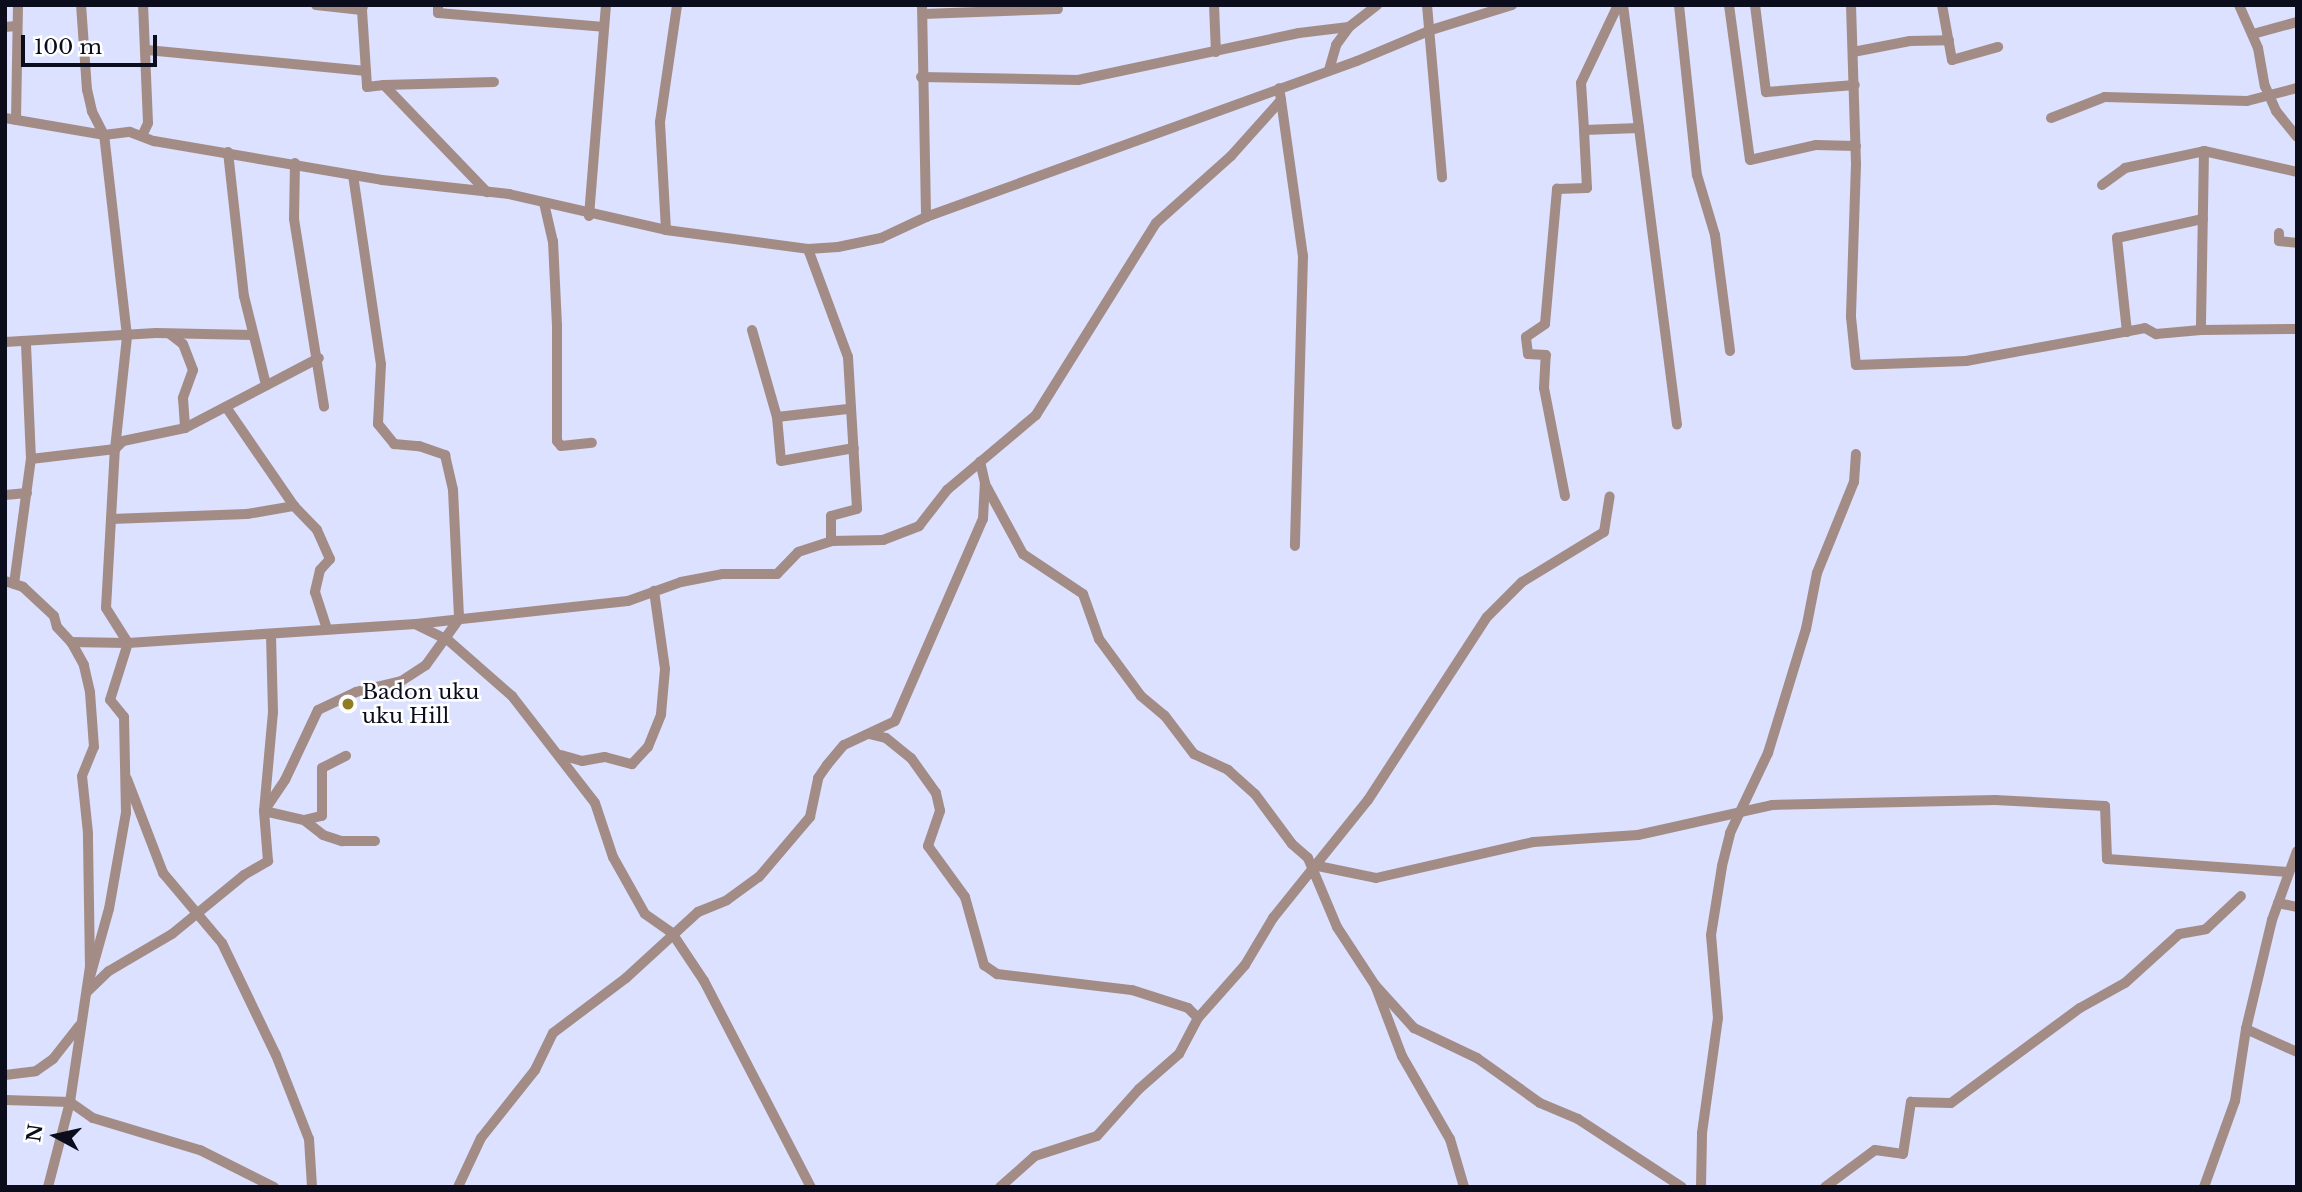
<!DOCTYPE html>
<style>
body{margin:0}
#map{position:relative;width:2302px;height:1192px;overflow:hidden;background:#dbe1ff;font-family:"Libre Baskerville",serif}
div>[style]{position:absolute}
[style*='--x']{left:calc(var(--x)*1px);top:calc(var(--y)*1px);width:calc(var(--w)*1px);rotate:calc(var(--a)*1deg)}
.minor>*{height:10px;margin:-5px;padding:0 5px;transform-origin:5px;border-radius:5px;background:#a48c86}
.dots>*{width:19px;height:19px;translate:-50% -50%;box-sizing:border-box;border:4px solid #fff;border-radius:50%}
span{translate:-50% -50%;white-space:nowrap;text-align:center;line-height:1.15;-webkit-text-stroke:5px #fff;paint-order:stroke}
.poi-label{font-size:21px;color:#0b0d1d}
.left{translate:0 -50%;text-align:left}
.frame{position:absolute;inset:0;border:7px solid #0b0d1d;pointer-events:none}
.north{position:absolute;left:21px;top:1101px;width:70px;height:70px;-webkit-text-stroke:5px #fff;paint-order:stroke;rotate:278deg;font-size:19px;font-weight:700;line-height:28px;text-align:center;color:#0b0d1d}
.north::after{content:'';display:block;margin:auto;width:24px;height:32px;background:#0b0d1d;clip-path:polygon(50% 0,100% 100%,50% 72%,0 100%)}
.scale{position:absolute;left:21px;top:35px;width:136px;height:32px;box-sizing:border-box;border:4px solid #0b0d1d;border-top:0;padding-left:9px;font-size:21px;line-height:24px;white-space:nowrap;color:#0b0d1d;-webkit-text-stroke:5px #fff;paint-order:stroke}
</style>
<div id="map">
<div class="minor">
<div style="--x:316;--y:5;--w:46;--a:6.2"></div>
<div style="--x:362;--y:10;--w:4;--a:-76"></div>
<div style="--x:438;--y:5;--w:8;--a:90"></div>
<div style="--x:438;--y:13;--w:166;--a:4.8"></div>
<div style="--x:922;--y:5;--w:212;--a:88.9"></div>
<div style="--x:1214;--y:5;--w:47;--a:87.6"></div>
<div style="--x:1427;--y:5;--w:173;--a:85"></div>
<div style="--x:1618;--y:5;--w:86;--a:115.4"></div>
<div style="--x:1581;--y:83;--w:47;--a:86.3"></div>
<div style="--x:1584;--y:130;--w:55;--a:-2.1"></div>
<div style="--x:1639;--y:128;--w:124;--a:-97.4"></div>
<div style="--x:1679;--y:5;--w:171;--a:84"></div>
<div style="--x:1697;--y:175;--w:63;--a:73.3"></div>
<div style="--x:1715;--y:235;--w:117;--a:82.6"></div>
<div style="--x:1729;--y:5;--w:156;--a:82.3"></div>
<div style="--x:1750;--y:160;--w:68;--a:-12.8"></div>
<div style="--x:1816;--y:145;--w:40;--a:1.4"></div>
<div style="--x:1755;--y:5;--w:88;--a:82.8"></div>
<div style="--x:1766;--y:92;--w:89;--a:-4.5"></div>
<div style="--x:1851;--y:5;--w:159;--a:88.2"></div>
<div style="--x:1856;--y:164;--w:153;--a:91.9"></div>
<div style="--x:1851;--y:317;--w:48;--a:84.1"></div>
<div style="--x:1856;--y:365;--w:110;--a:-2.1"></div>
<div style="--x:1966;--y:361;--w:182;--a:-10.4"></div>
<div style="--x:2145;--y:328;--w:13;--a:29"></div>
<div style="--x:2156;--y:334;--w:45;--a:-5.1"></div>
<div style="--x:1942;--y:5;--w:56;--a:79.7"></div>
<div style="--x:1952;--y:60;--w:48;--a:-15.8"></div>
<div style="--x:2239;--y:5;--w:47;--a:66.2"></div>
<div style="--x:2258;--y:48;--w:39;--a:80"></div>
<div style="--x:2265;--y:86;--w:27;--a:66"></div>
<div style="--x:2276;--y:111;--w:33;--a:51"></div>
<div style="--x:923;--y:14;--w:135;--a:-2.1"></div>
<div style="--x:5;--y:27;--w:11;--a:-5"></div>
<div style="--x:2253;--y:34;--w:46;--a:-15.3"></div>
<div style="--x:147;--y:50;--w:220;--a:5.5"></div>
<div style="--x:366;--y:71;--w:61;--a:-93.8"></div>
<div style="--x:1853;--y:52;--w:58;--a:-10.9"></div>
<div style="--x:1910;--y:41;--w:39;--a:-1"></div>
<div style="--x:1329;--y:70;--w:26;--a:-74"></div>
<div style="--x:1336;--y:45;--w:22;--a:-54"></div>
<div style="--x:1349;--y:27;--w:36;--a:-38"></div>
<div style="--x:366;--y:71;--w:16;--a:86"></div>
<div style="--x:367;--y:87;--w:17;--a:-7"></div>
<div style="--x:384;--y:85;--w:149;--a:46.1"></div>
<div style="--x:921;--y:77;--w:157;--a:1.1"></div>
<div style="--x:1078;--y:80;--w:226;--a:-12"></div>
<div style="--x:1299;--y:33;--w:50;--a:-6.8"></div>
<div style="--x:384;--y:85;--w:110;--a:-1.6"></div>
<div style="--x:1281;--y:100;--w:158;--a:82"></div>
<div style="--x:1303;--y:256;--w:290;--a:91.6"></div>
<div style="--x:5;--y:118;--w:100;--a:9.7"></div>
<div style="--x:104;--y:135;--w:26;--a:-7"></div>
<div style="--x:130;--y:132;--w:26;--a:21"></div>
<div style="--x:154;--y:141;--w:231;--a:9.7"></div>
<div style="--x:382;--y:180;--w:128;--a:6.3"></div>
<div style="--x:509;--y:194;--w:161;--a:12.9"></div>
<div style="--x:666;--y:230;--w:143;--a:7.6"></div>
<div style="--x:808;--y:249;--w:30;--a:-4"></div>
<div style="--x:838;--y:247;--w:44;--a:-11.8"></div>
<div style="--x:881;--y:238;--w:50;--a:-25"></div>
<div style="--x:926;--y:217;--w:458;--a:-19.9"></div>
<div style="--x:1357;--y:61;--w:80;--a:-22.7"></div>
<div style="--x:1431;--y:30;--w:85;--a:-17.2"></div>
<div style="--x:2051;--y:118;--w:58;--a:-21.3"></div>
<div style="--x:2105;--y:97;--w:142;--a:1.6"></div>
<div style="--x:2247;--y:101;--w:52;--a:-14.6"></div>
<div style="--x:16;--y:120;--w:115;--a:-89"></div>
<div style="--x:1639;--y:128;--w:299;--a:82.7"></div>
<div style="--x:142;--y:136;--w:14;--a:-65"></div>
<div style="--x:148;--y:123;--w:118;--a:-92.4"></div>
<div style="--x:2204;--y:151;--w:179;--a:91"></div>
<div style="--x:2201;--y:330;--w:96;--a:-0.6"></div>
<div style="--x:228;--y:152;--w:145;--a:83.7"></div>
<div style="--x:244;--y:296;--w:92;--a:76.1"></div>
<div style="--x:295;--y:163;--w:56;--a:91"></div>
<div style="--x:294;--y:219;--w:190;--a:80.9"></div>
<div style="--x:353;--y:175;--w:191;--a:81.6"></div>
<div style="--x:381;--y:364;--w:60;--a:92.9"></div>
<div style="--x:378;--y:424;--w:26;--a:51"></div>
<div style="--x:394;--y:444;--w:25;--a:5"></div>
<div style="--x:419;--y:446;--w:28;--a:19"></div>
<div style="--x:445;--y:455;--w:36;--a:77"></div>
<div style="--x:453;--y:490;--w:129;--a:87.3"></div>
<div style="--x:459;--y:619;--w:57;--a:125.7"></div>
<div style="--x:426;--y:665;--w:30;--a:147"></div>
<div style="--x:401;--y:681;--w:46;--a:166.3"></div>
<div style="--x:356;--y:692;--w:42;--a:154.7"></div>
<div style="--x:318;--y:710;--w:77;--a:115.2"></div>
<div style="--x:285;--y:780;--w:37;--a:124"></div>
<div style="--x:264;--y:811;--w:41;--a:12.7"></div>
<div style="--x:304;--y:820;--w:24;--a:38"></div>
<div style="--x:323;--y:835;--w:20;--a:18"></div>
<div style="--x:342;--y:841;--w:33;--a:0"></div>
<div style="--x:2102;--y:185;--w:29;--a:-36"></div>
<div style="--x:2125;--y:168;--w:81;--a:-12.1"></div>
<div style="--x:2204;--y:151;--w:95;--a:12.7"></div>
<div style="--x:544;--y:203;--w:39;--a:77"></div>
<div style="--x:553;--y:241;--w:85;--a:87.3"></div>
<div style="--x:557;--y:326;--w:115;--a:90"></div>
<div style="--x:557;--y:441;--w:6;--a:51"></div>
<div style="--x:561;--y:446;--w:31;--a:-6"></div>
<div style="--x:589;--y:216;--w:212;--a:-85.4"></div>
<div style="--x:666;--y:230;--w:108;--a:-93.2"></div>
<div style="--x:660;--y:122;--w:118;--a:-81.7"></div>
<div style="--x:2279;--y:233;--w:8;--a:90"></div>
<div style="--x:2279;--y:241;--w:18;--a:6"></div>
<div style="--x:808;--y:249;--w:115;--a:69.7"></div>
<div style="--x:848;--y:357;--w:152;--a:86.6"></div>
<div style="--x:857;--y:509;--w:27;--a:165"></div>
<div style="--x:831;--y:516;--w:25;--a:90"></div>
<div style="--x:752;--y:330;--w:91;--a:74"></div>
<div style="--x:777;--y:417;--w:71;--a:-6.4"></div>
<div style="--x:2127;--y:332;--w:95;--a:-96.1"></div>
<div style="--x:2117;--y:238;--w:88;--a:-12.5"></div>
<div style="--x:170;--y:334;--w:16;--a:38"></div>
<div style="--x:183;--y:344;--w:28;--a:69"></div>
<div style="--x:193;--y:370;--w:30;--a:110"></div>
<div style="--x:183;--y:398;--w:30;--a:86"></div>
<div style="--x:5;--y:342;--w:151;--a:-3.4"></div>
<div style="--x:156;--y:333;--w:97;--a:1.2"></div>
<div style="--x:226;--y:407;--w:120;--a:55.5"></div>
<div style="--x:294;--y:506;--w:33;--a:46"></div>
<div style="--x:317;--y:530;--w:32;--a:66"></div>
<div style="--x:330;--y:559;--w:15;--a:132"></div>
<div style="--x:320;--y:570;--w:23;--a:103"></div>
<div style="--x:315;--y:592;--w:39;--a:72"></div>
<div style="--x:777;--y:417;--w:44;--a:84.8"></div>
<div style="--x:781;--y:461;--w:74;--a:-10.1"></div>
<div style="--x:31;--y:459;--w:85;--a:-6.8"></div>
<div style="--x:115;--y:449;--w:11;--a:-45"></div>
<div style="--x:123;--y:441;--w:63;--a:-11.8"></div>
<div style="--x:185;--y:428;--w:151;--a:-27.6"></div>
<div style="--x:985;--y:484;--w:80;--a:61.5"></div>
<div style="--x:1023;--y:554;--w:72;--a:33.7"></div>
<div style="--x:1083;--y:594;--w:48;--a:70.4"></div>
<div style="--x:1099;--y:639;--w:71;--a:53.6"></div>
<div style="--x:1141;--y:696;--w:31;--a:40"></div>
<div style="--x:1165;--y:716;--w:48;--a:52.7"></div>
<div style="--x:1194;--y:754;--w:38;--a:25"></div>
<div style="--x:1228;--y:770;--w:36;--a:42"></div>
<div style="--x:1255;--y:794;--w:62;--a:53.5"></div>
<div style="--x:1292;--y:844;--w:21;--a:41"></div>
<div style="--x:1308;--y:858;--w:75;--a:67.2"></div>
<div style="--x:1337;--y:927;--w:69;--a:56.8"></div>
<div style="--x:1375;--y:985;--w:76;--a:69.2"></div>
<div style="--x:1402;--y:1056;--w:96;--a:60"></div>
<div style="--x:1450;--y:1139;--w:50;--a:73.7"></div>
<div style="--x:5;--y:495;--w:22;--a:-5"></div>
<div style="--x:1565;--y:496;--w:110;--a:-101"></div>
<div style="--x:1544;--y:388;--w:33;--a:-87"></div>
<div style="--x:1546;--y:355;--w:18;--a:-177"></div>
<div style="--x:1528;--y:354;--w:17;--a:-97"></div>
<div style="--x:1526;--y:337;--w:23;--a:-34"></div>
<div style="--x:1545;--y:324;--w:136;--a:-84.9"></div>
<div style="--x:1557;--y:189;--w:30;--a:-2"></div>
<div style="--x:1587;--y:188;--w:58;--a:-93"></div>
<div style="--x:111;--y:519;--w:136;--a:-2.1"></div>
<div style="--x:247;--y:514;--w:48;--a:-9.7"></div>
<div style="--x:5;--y:581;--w:19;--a:18"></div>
<div style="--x:23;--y:587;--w:42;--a:43.1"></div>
<div style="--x:54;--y:616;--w:11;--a:75"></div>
<div style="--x:57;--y:627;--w:21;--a:47"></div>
<div style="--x:14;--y:584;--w:126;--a:-82.3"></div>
<div style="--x:31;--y:459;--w:116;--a:-92.5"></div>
<div style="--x:416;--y:624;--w:213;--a:-6.2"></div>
<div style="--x:628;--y:601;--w:56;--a:-19.7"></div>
<div style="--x:681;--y:582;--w:43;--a:-10.8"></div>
<div style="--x:723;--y:574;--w:54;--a:0"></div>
<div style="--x:777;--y:574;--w:30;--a:-46"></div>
<div style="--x:798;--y:552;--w:35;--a:-18"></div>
<div style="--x:831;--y:541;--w:52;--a:-1.1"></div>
<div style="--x:883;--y:540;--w:39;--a:-21"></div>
<div style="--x:919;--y:526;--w:46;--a:-52.1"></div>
<div style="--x:947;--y:490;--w:116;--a:-40.1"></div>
<div style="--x:1036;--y:415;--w:226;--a:-58"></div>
<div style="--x:1156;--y:223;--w:101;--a:-41.8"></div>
<div style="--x:1231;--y:156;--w:75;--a:-48.2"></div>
<div style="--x:1281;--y:100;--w:12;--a:-99"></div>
<div style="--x:869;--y:734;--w:17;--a:13"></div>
<div style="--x:886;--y:738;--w:32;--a:39"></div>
<div style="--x:911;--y:758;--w:43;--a:54.5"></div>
<div style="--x:936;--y:793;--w:18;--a:77"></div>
<div style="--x:940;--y:811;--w:37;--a:109"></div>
<div style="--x:928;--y:846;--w:63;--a:54"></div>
<div style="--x:965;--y:897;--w:71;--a:74.4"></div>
<div style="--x:984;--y:965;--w:16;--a:35"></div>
<div style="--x:997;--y:974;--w:136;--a:6.8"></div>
<div style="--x:1132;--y:990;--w:59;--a:17.8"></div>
<div style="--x:1188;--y:1008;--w:14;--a:45"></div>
<div style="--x:561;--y:755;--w:22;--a:16"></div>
<div style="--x:582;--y:761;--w:23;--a:-10"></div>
<div style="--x:605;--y:757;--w:28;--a:15"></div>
<div style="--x:632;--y:764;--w:23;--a:-47"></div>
<div style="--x:648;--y:747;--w:35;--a:-68"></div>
<div style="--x:661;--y:714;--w:45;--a:-84.9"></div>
<div style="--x:665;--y:669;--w:79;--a:-98"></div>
<div style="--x:127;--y:779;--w:101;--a:69"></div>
<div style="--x:163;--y:873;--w:92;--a:49.9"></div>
<div style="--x:222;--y:943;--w:124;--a:64.3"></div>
<div style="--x:276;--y:1055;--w:90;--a:68.6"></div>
<div style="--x:309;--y:1139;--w:48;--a:86.4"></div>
<div style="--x:304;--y:820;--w:18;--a:-13"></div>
<div style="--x:322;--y:816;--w:48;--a:-90"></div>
<div style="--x:322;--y:768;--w:27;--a:-27"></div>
<div style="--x:1313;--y:865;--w:64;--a:11.7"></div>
<div style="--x:1376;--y:878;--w:161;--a:-12.9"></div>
<div style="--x:1533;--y:842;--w:105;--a:-3.8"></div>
<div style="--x:1638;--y:835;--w:137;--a:-12.6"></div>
<div style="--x:1772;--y:805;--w:223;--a:-1.3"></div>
<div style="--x:1995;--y:800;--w:110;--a:3.1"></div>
<div style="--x:2105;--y:806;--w:53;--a:87.8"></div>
<div style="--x:2107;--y:859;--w:182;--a:4.1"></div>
<div style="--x:2278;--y:903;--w:19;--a:12"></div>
<div style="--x:88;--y:984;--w:78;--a:-74.4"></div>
<div style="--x:109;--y:909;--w:97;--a:-80"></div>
<div style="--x:126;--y:813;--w:96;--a:-91.2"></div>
<div style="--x:124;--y:717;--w:22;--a:-129"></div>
<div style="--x:110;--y:700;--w:60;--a:-72.5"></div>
<div style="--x:128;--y:643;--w:288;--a:-3.8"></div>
<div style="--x:415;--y:624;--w:37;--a:26"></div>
<div style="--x:448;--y:640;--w:85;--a:41.2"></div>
<div style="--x:512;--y:696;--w:135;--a:52.2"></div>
<div style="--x:595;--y:803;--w:57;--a:71.6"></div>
<div style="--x:613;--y:857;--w:65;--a:60.7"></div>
<div style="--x:645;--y:914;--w:33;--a:35"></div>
<div style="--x:672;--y:933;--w:58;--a:56.3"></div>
<div style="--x:704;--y:981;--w:232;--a:62.6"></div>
<div style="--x:1376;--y:986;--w:57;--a:47.9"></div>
<div style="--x:1414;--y:1028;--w:70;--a:25.5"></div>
<div style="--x:1477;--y:1058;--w:77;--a:35.5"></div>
<div style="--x:1540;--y:1103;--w:41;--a:22.8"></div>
<div style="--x:1578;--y:1119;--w:124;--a:33.2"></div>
<div style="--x:87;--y:992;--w:30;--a:-44"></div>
<div style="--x:109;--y:971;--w:73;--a:-30.4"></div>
<div style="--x:172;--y:934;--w:93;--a:-39.3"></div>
<div style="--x:244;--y:875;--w:28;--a:-30"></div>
<div style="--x:268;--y:861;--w:50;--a:-94.6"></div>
<div style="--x:264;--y:811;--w:99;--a:-84.8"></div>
<div style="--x:273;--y:712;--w:77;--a:-91.5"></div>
<div style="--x:2246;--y:1029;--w:56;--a:24.3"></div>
<div style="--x:5;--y:1075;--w:31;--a:-7"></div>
<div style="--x:36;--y:1071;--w:21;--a:-35"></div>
<div style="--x:53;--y:1059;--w:42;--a:-51.8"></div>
<div style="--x:5;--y:1100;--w:65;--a:1.8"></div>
<div style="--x:70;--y:1102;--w:28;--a:35"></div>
<div style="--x:93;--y:1118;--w:112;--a:16.7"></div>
<div style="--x:200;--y:1150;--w:83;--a:26.6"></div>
<div style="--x:48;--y:1187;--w:88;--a:-75.5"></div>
<div style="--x:70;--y:1102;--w:136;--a:-81.6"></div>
<div style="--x:90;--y:967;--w:134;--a:-90.9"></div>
<div style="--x:88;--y:833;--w:57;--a:-96"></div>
<div style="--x:82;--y:776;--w:31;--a:-68"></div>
<div style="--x:94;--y:747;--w:55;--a:-94.2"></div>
<div style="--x:90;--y:692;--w:28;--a:-103"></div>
<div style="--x:84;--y:665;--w:26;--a:-119"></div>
<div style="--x:71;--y:642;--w:57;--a:1"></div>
<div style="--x:128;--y:643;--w:41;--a:-122.2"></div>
<div style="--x:106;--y:608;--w:159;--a:-86.8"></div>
<div style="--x:115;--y:449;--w:114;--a:-83.9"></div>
<div style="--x:127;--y:336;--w:202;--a:-96.5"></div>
<div style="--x:104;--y:135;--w:27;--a:-117"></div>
<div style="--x:92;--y:111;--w:22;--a:-103"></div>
<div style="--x:87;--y:90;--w:85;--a:-94"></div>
<div style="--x:458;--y:1187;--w:54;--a:-64.9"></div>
<div style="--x:481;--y:1138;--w:87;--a:-51.5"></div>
<div style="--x:535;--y:1070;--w:41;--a:-64.1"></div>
<div style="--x:553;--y:1033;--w:91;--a:-37"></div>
<div style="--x:626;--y:978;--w:98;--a:-42.5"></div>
<div style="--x:698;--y:912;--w:31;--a:-22"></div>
<div style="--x:727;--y:900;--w:39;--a:-36"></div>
<div style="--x:759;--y:877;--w:79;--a:-49.6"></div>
<div style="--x:810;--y:817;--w:40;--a:-78"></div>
<div style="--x:818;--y:778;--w:16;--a:-55"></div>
<div style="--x:827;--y:765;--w:26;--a:-50"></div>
<div style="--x:844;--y:745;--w:56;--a:-25.2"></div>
<div style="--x:895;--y:721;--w:220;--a:-66.5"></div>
<div style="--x:983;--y:519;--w:36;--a:-87"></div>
<div style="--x:985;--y:483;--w:22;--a:-103"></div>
<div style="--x:1000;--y:1187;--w:47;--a:-41.5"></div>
<div style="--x:1035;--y:1156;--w:65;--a:-17.9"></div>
<div style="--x:1097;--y:1136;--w:63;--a:-48.2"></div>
<div style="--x:1139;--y:1089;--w:53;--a:-41.2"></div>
<div style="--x:1179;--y:1054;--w:41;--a:-62.2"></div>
<div style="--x:1198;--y:1018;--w:71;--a:-48.4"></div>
<div style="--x:1245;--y:965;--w:55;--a:-59.2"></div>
<div style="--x:1273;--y:918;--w:151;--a:-51.2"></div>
<div style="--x:1368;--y:800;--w:218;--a:-57"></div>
<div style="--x:1487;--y:617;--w:49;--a:-45"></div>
<div style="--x:1522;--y:582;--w:96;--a:-31.4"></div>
<div style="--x:1604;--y:532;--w:36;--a:-81"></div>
<div style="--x:1701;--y:1187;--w:54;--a:-88.9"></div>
<div style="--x:1702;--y:1133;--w:116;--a:-82.1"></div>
<div style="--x:1718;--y:1018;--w:83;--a:-94.8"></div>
<div style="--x:1711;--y:935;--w:70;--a:-80.9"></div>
<div style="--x:1722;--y:866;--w:34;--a:-76"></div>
<div style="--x:1730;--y:833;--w:89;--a:-64.6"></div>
<div style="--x:1768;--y:753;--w:130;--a:-73"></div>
<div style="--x:1806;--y:629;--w:57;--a:-78.9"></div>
<div style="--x:1817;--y:573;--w:98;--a:-67.9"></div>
<div style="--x:1854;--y:482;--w:28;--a:-86"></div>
<div style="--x:1825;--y:1187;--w:62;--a:-36.5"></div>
<div style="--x:1875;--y:1150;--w:28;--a:8"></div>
<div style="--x:1903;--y:1154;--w:53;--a:-81.3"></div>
<div style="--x:1911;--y:1102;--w:40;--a:1.4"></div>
<div style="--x:1951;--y:1103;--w:160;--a:-36.4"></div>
<div style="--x:2080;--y:1008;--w:51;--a:-29.1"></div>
<div style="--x:2125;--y:983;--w:73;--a:-42.2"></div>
<div style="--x:2179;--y:934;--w:27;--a:-10"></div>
<div style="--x:2206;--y:929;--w:48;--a:-43.3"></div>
<div style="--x:2204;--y:1187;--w:91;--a:-70.2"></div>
<div style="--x:2235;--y:1101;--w:73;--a:-81.3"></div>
<div style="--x:2246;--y:1029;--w:112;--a:-76.6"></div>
<div style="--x:2272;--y:920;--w:73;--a:-70.1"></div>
</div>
<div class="dots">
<div style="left:348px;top:704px;background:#907c22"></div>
</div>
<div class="poi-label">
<span class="left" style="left:362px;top:704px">Badon uku<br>uku Hill</span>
</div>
<div class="frame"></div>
<div class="north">N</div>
<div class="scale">100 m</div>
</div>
